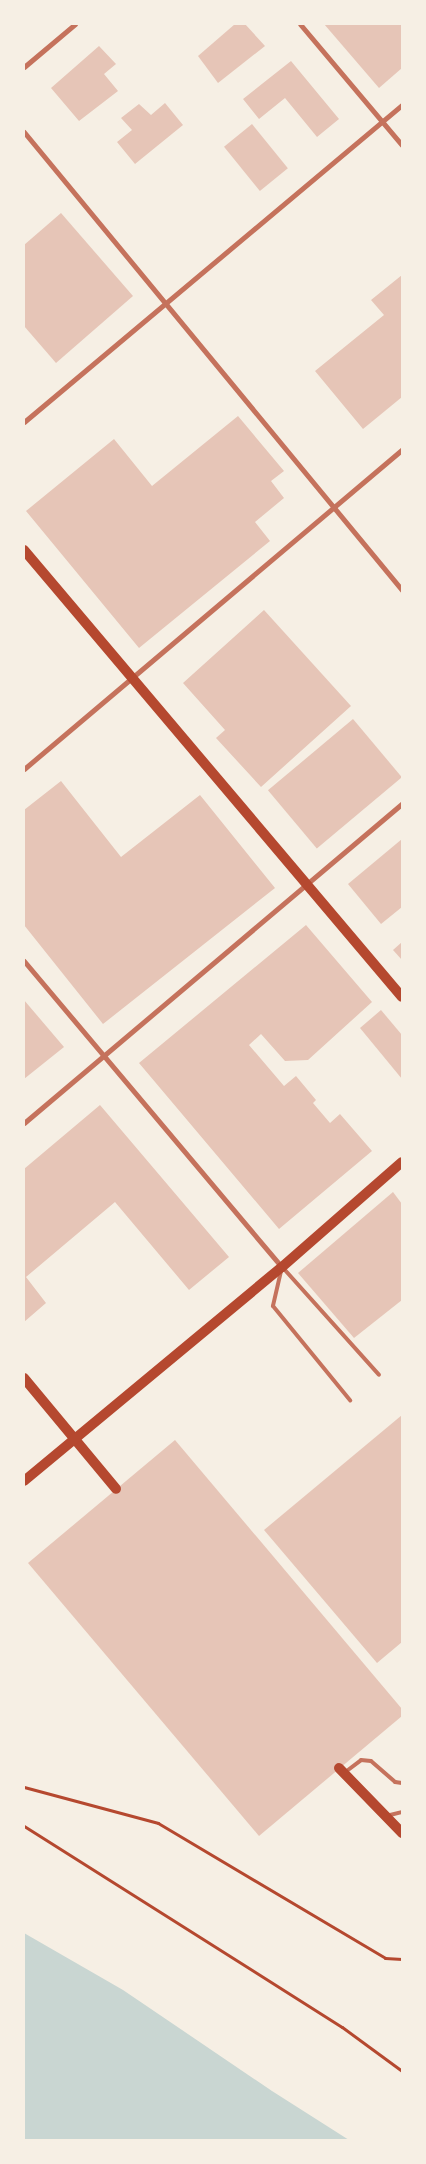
<!DOCTYPE html>
<style>
body{margin:0}
#map{position:relative;width:426px;height:2164px;overflow:hidden;background:#f6efe4;font-family:"Asap Condensed",sans-serif}
div>[style]{position:absolute}
[style*='--x']{left:calc(var(--x)*1px);top:calc(var(--y)*1px);width:calc(var(--w)*1px);rotate:calc(var(--a)*1deg)}
.water>*{inset:0;background:#c9d6d2}
.building>*{inset:0;background:#e6c5b7;transform-origin:0 0}
.path>*{height:3px;margin:-1.5px;padding:0 1.5px;transform-origin:1.5px;border-radius:1.5px;background:#b5482f}
.service>*{height:4px;margin:-2px;padding:0 2px;transform-origin:2px;border-radius:2px;background:#c5725c}
.minor>*{height:5px;margin:-2.5px;padding:0 2.5px;transform-origin:2.5px;border-radius:2.5px;background:#c5725c}
.secondary>*{height:10px;margin:-5px;padding:0 5px;transform-origin:5px;border-radius:5px;background:#b5482f}
span{translate:-50% -50%;white-space:nowrap;text-align:center;line-height:1.15;-webkit-text-stroke:5px #f6efe4;paint-order:stroke}
.frame{position:absolute;inset:0;border:25px solid #f6efe4;pointer-events:none}
</style>
<div id="map">
<div class="water">
<div style="clip-path:polygon(24px 1933px,123px 1990px,272px 2091px,349px 2140px,24px 2140px)"></div>
</div>
<div class="building">
<div style="clip-path:polygon(235px 24px,245px 24px,265px 46px,218px 83px,198px 56px)"></div>
<div style="clip-path:polygon(324px 24px,402px 24px,402px 68px,379px 88px)"></div>
<div style="clip-path:polygon(99px 46px,116px 64px,104px 74px,118px 91px,79px 121px,51px 88px)"></div>
<div style="clip-path:polygon(291px 61px,339px 119px,317px 137px,285px 98px,259px 119px,243px 99px)"></div>
<div style="clip-path:polygon(165px 103px,183px 125px,135px 164px,117px 142px,132px 130px,121px 118px,139px 104px,151px 115px)"></div>
<div style="left:252px;top:124px;width:57px;height:36px;rotate:51deg"></div>
<div style="clip-path:polygon(61px 213px,133px 296px,56px 363px,24px 326px,24px 245px)"></div>
<div style="clip-path:polygon(402px 275px,402px 397px,363px 429px,315px 371px,384px 315px,371px 300px)"></div>
<div style="clip-path:polygon(238px 416px,284px 471px,271px 481px,284px 498px,255px 522px,270px 541px,139px 648px,26px 511px,114px 439px,152px 486px)"></div>
<div style="clip-path:polygon(264px 610px,351px 706px,261px 787px,216px 738px,225px 730px,183px 683px)"></div>
<div style="left:353px;top:719px;width:76px;height:111px;rotate:50deg"></div>
<div style="clip-path:polygon(61px 781px,121px 857px,200px 795px,275px 888px,103px 1024px,24px 925px,24px 810px)"></div>
<div style="clip-path:polygon(402px 839px,402px 907px,381px 924px,348px 884px)"></div>
<div style="clip-path:polygon(306px 925px,372px 1002px,308px 1060px,285px 1061px,261px 1034px,249px 1045px,284px 1086px,296px 1076px,316px 1100px,313px 1103px,330px 1123px,340px 1114px,372px 1151px,279px 1229px,139px 1063px)"></div>
<div style="clip-path:polygon(402px 942px,402px 960px,393px 950px)"></div>
<div style="clip-path:polygon(24px 1000px,64px 1047px,24px 1079px)"></div>
<div style="clip-path:polygon(381px 1010px,402px 1035px,402px 1079px,360px 1028px)"></div>
<div style="clip-path:polygon(100px 1105px,229px 1257px,189px 1290px,115px 1202px,26px 1277px,46px 1303px,24px 1322px,24px 1169px)"></div>
<div style="clip-path:polygon(393px 1192px,402px 1204px,402px 1300px,354px 1338px,298px 1273px)"></div>
<div style="clip-path:polygon(402px 1415px,402px 1642px,377px 1663px,264px 1530px)"></div>
<div style="clip-path:polygon(175px 1440px,402px 1709px,402px 1716px,259px 1836px,28px 1563px)"></div>
</div>
<div class="path">
<div style="--x:24;--y:1787;--w:139;--a:15"></div>
<div style="--x:158;--y:1823;--w:264;--a:30.7"></div>
<div style="--x:385;--y:1958;--w:17;--a:3"></div>
<div style="--x:24;--y:1826;--w:376;--a:32.3"></div>
<div style="--x:342;--y:2027;--w:74;--a:36.3"></div>
</div>
<div class="service">
<div style="--x:284;--y:1269;--w:142;--a:48.1"></div>
<div style="--x:281;--y:1271;--w:36;--a:103"></div>
<div style="--x:273;--y:1306;--w:122;--a:50.7"></div>
<div style="--x:344;--y:1773;--w:21;--a:-37"></div>
<div style="--x:361;--y:1760;--w:10;--a:6"></div>
<div style="--x:371;--y:1761;--w:32;--a:41"></div>
<div style="--x:395;--y:1782;--w:7;--a:8"></div>
<div style="--x:386;--y:1816;--w:16;--a:-14"></div>
</div>
<div class="minor">
<div style="--x:300;--y:24;--w:158;--a:49.9"></div>
<div style="--x:24;--y:67;--w:67;--a:-40.1"></div>
<div style="--x:24;--y:132;--w:594;--a:50.47"></div>
<div style="--x:24;--y:422;--w:493;--a:-40"></div>
<div style="--x:24;--y:769;--w:495;--a:-40.2"></div>
<div style="--x:24;--y:961;--w:400;--a:49.9"></div>
<div style="--x:24;--y:1123;--w:495;--a:-40.2"></div>
</div>
<div class="secondary">
<div style="--x:24;--y:550;--w:585;--a:49.78"></div>
<div style="--x:24;--y:1378;--w:144;--a:50.3"></div>
<div style="--x:24;--y:1481;--w:335;--a:-39.7"></div>
<div style="--x:282;--y:1267;--w:159;--a:-41.2"></div>
<div style="--x:339;--y:1768;--w:91;--a:45.9"></div>
</div>
<div class="frame"></div>
</div>
